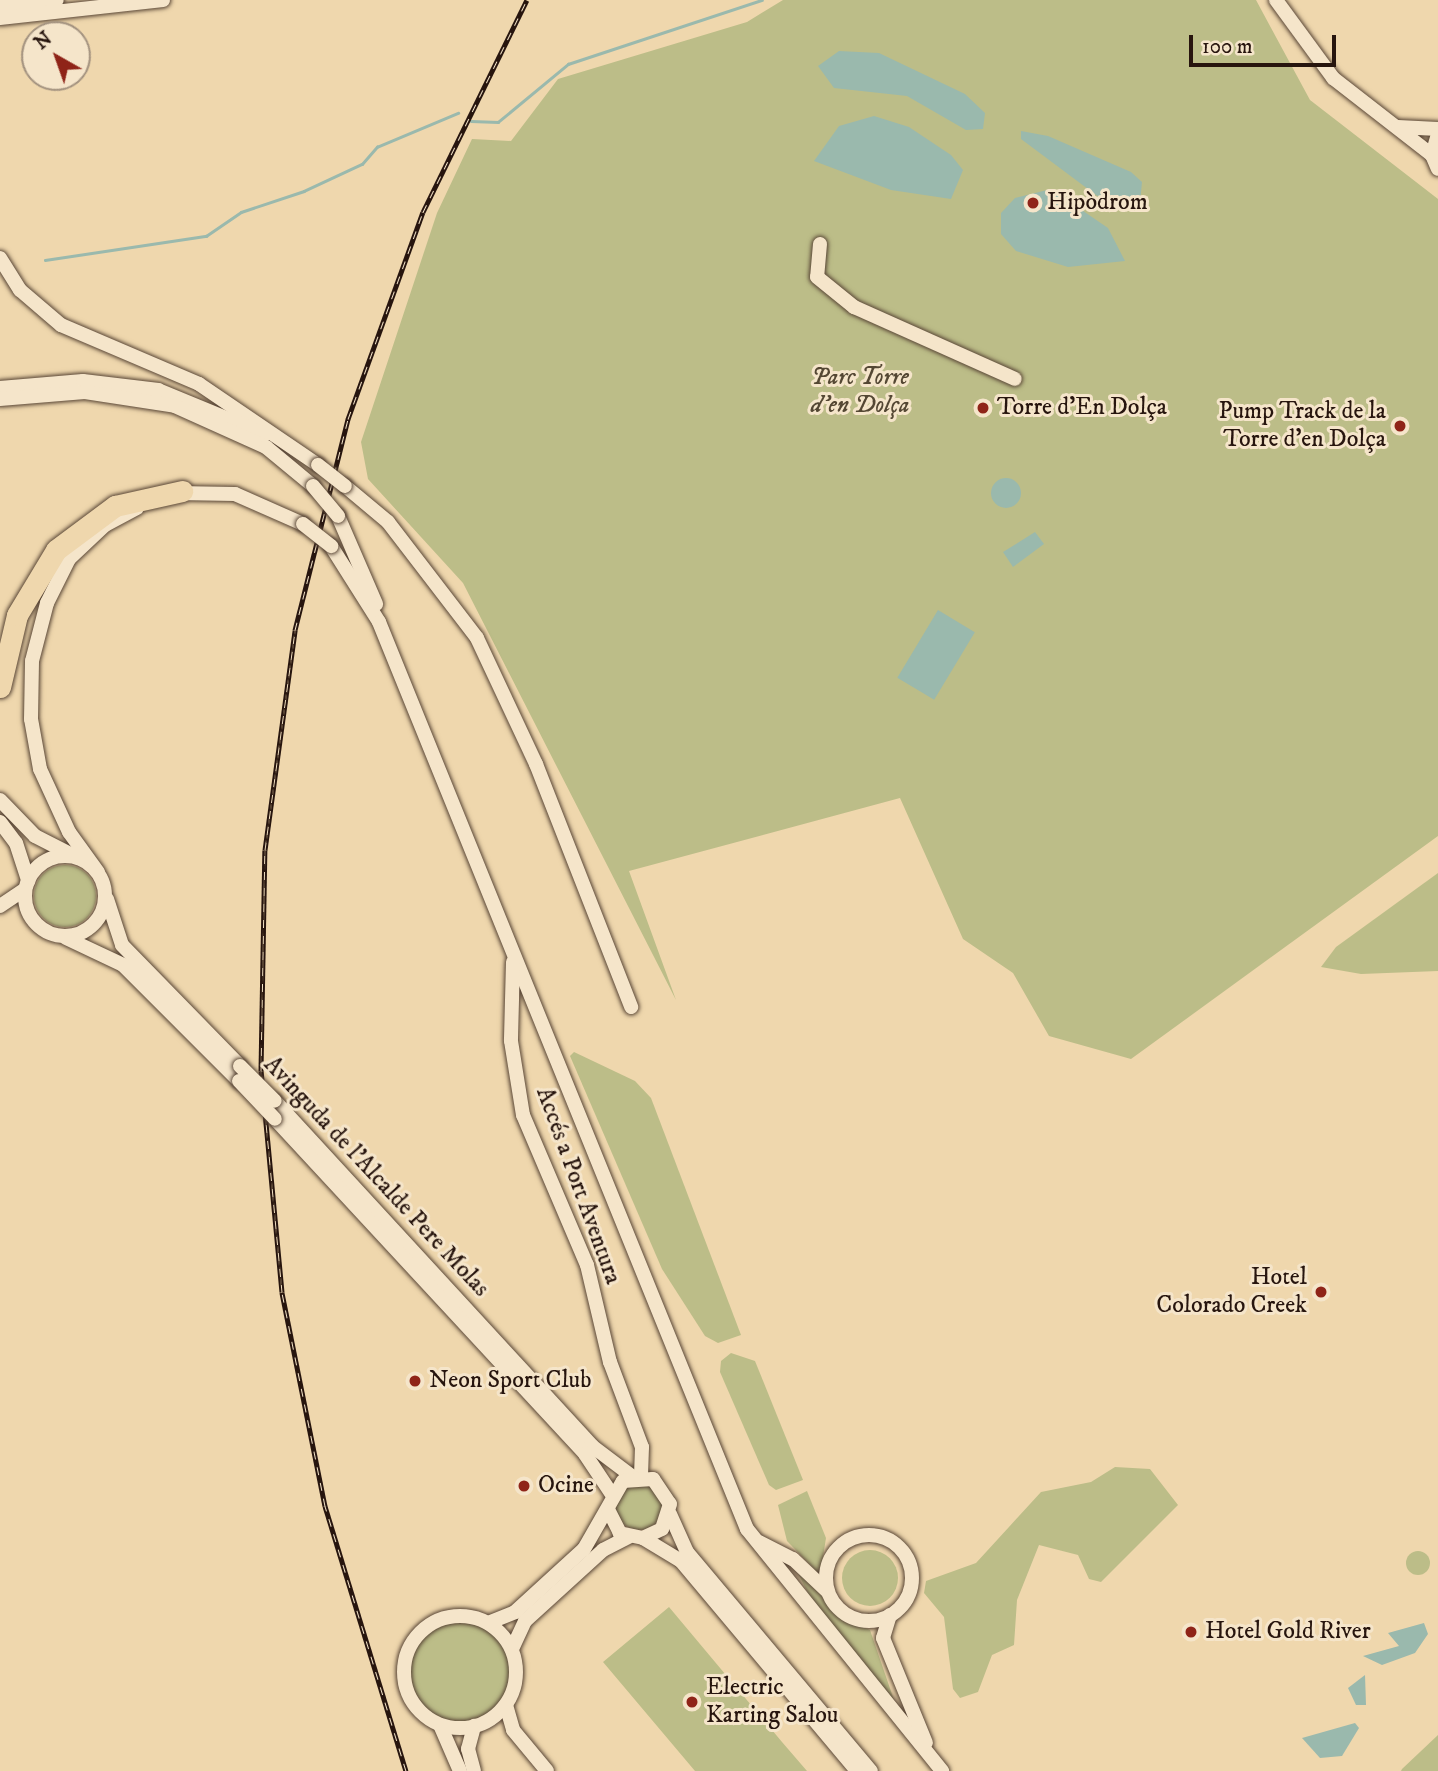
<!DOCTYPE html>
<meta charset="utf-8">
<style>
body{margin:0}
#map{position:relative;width:1438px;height:1771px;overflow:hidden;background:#efd7ad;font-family:"IM FELL DW Pica",serif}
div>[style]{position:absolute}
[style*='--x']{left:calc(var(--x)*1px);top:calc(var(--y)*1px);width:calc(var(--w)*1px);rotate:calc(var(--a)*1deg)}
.green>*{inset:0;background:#bcbd88}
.round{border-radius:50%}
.water>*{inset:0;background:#9ab9ad;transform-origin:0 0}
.stream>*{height:2.5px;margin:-1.25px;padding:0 1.25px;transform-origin:1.25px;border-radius:1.25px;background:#9ab9ad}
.roads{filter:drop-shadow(0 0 2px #594636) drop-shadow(0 0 2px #594636)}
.minor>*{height:14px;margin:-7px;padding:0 7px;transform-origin:7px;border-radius:7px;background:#f5e5ca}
.minor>.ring{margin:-7px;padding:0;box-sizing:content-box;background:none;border:14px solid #f5e5ca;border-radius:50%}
.highway>*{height:21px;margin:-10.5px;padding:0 10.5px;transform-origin:10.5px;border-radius:10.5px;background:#efd7ad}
.rail>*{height:5px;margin-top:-2.5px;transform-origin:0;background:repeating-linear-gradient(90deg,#f5e5ca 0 8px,#27150e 0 16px);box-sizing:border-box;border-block:2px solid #27150e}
.bridges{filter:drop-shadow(0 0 2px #594636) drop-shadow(0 0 2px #594636)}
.minor-bridge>*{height:14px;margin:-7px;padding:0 7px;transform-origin:7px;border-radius:7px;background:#f5e5ca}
.dots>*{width:19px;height:19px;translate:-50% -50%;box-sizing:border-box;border:4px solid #f5e5ca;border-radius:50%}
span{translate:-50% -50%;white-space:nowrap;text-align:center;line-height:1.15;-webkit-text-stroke:6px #f5e5ca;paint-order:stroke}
.poi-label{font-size:24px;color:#27150e}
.left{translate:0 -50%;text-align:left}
.right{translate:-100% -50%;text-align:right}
.park-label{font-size:24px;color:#544733;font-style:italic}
.street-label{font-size:24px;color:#27150e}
.north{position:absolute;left:21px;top:21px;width:70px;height:70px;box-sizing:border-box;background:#f5e5ca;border:2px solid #a3927f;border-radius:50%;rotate:320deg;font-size:19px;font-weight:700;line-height:28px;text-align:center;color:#27150e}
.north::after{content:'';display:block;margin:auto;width:24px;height:32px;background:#8f2418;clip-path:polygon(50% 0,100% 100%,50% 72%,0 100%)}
.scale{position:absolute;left:1189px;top:35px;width:147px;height:32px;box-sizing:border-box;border:4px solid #27150e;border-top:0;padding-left:9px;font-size:21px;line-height:24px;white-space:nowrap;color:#27150e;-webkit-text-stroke:5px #f5e5ca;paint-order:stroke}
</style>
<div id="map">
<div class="green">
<div style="clip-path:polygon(783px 0,1256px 0,1310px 100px,1438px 199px,1438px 836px,1131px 1059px,1049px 1036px,1013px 973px,963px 939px,900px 798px,629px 871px,676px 1000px,463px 583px,368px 479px,361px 442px,437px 213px,472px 139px,511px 141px,558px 79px,747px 22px)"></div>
<div class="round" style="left:34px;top:865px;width:62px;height:62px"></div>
<div style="clip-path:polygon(1438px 873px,1438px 971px,1361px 974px,1321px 967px,1336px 947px)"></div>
<div style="clip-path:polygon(574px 1052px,635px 1081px,651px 1098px,741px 1335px,718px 1343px,705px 1336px,662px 1269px,570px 1056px)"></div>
<div style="clip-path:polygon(731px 1353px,755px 1361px,803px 1480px,776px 1490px,769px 1485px,720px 1372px,721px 1361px)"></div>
<div style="clip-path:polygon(1115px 1467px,1150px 1469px,1178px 1505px,1101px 1582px,1089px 1579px,1078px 1555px,1039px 1545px,1017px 1600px,1014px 1645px,992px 1655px,978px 1692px,960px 1698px,953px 1689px,944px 1617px,924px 1593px,926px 1581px,976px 1563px,1041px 1492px,1091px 1482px)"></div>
<div class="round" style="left:616px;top:1484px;width:46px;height:46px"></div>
<div style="clip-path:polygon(807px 1491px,826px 1538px,820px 1575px,787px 1541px,778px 1505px)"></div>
<div class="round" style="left:842px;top:1550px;width:56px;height:56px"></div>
<div class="round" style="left:1406px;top:1551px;width:24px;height:24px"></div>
<div style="clip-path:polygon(798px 1573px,821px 1591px,836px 1615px,870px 1630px,896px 1706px,811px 1599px)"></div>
<div style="clip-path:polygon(669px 1607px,782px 1742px,807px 1771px,695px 1771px,603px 1662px)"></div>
<div class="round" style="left:410px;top:1622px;width:100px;height:100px"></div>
<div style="clip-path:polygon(1438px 1735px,1438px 1771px,1401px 1771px,1402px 1769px)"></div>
</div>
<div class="water">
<div style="clip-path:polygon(839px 51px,879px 53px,965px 94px,985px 113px,983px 129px,966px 130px,907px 96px,834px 88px,818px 66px)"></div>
<div style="clip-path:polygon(874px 116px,909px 127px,951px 155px,963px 170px,951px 199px,891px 190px,814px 161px,839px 126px)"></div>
<div style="clip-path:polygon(1021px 131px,1048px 136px,1131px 172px,1142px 182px,1140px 203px,1124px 211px,1096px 195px,1021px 139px)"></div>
<div style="clip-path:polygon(1051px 189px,1108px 228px,1125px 261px,1068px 267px,1016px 251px,1001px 234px,1001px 213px,1015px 198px)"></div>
<div class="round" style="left:991px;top:478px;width:30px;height:30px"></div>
<div style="clip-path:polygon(1035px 532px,1044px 544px,1013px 567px,1003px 552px)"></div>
<div style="left:938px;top:610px;width:43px;height:79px;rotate:31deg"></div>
<div style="clip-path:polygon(1424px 1623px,1428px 1634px,1415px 1653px,1382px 1665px,1363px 1656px,1399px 1646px,1388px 1633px)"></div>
<div style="clip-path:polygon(1365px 1675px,1366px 1705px,1356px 1705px,1348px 1688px)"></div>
<div style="clip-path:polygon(1355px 1723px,1359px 1728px,1342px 1756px,1320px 1758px,1302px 1738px)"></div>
</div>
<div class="stream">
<div style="--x:471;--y:121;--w:27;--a:2"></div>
<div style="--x:498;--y:122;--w:91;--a:-39.6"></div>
<div style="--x:568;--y:64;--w:204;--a:-18.3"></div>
<div style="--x:45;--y:260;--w:163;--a:-8.5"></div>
<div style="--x:206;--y:236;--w:42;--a:-34.4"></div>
<div style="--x:241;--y:212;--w:66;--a:-18.4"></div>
<div style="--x:304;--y:191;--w:64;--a:-25"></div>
<div style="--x:362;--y:164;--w:23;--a:-49"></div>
<div style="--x:377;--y:147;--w:88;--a:-22.8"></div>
</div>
<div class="roads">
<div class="minor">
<div style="--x:1276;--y:0;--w:97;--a:53.8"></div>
<div style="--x:1333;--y:78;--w:125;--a:37.9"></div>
<div style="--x:0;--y:6;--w:57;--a:-6"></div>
<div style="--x:0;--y:18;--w:164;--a:-6.3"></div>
<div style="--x:1398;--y:127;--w:40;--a:2.9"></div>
<div style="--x:1438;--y:134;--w:22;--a:106"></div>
<div style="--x:1432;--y:155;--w:15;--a:67"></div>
<div style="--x:820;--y:244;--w:33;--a:95"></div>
<div style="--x:817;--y:277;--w:48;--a:39"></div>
<div style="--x:854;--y:307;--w:176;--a:24.1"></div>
<div style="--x:0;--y:258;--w:38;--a:58"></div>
<div style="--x:20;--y:290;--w:54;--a:40.5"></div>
<div style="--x:61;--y:325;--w:150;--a:23.1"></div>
<div style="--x:199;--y:384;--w:144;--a:34.2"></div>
<div style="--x:0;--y:388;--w:83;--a:-4.8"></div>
<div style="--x:83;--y:381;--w:76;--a:6.8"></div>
<div style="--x:158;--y:390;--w:116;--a:22.4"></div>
<div style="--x:0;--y:399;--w:85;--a:-4.7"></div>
<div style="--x:85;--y:392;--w:91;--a:8.8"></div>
<div style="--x:175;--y:406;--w:100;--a:24.3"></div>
<div style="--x:266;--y:447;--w:61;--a:39.7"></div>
<div style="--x:345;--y:486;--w:56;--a:39.9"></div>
<div style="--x:388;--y:522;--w:146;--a:52.5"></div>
<div style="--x:477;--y:638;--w:139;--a:64.9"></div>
<div style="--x:536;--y:764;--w:261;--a:68.6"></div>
<div style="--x:176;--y:493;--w:59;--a:1"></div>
<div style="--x:235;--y:494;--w:74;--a:23.8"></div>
<div style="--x:338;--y:516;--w:96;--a:66.6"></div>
<div style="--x:331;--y:546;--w:90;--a:57.7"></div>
<div style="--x:379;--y:622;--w:979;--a:67.92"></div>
<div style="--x:747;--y:1529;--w:311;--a:51.1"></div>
<div style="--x:0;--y:800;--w:50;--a:45.8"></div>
<div style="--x:35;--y:836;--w:39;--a:27"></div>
<div style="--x:0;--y:822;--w:26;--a:53"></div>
<div style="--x:16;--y:843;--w:40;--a:72"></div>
<div class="ring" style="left:25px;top:856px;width:66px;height:66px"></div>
<div style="--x:98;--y:872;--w:49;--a:-125.9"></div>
<div style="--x:69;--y:832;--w:69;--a:-114.7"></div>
<div style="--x:40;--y:769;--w:51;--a:-100.2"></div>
<div style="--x:31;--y:719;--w:58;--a:-89"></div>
<div style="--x:32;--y:661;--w:60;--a:-75.5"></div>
<div style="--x:47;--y:603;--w:49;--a:-63.4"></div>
<div style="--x:69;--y:559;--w:50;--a:-43.4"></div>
<div style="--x:105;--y:525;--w:36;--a:-28"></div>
<div style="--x:107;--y:899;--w:48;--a:71.9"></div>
<div style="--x:122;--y:945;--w:169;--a:45.7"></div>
<div style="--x:0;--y:906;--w:30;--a:-34"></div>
<div style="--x:66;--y:938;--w:63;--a:25.3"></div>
<div style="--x:123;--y:965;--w:164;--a:45"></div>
<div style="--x:513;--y:962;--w:79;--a:91.5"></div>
<div style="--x:511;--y:1041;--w:75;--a:80.8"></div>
<div style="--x:523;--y:1115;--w:163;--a:66.9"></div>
<div style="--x:587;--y:1265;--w:100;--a:76.7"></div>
<div style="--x:610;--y:1362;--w:91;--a:69.4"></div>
<div style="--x:642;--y:1447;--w:29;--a:92"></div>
<div style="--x:275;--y:1101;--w:469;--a:47.4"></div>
<div style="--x:592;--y:1446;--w:51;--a:37.1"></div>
<div style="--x:275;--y:1119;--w:456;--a:47.2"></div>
<div style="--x:585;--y:1454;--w:47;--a:56.3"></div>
<div style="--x:670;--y:1514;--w:42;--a:65.9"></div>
<div style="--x:687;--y:1552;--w:286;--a:50"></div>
<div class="ring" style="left:826px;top:1535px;width:72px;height:72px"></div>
<div style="--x:643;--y:1538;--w:44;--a:31.2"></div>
<div style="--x:681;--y:1561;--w:274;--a:50"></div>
<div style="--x:759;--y:1542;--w:38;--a:27"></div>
<div style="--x:793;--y:1559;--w:47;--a:43.3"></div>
<div style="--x:890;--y:1615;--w:24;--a:107"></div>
<div style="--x:883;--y:1638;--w:113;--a:67.7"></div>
<div class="ring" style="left:404px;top:1616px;width:98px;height:98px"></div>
<div style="--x:488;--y:1623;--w:29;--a:-22"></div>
<div style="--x:515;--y:1612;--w:93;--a:-42.4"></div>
<div style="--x:584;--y:1549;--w:78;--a:-60.2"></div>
<div style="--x:623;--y:1481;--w:30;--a:-4"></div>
<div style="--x:653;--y:1479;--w:30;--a:56"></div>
<div style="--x:670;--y:1504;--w:26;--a:108"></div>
<div style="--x:662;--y:1529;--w:21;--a:155"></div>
<div style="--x:643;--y:1538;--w:24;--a:-168"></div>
<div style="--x:620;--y:1533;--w:27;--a:-117"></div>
<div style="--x:512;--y:1649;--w:31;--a:-65"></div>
<div style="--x:525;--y:1621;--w:105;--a:-42.3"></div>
<div style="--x:603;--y:1550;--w:29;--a:-27"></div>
<div style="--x:506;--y:1705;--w:26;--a:74"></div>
<div style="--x:513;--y:1730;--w:53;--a:50.3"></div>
<div style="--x:440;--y:1725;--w:50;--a:66.5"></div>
<div style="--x:474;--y:1771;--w:23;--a:-105"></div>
<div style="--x:468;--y:1749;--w:24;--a:-75"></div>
</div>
<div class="highway">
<div style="--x:0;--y:687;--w:74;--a:-76.7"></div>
<div style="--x:17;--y:615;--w:76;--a:-59"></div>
<div style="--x:56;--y:550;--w:74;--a:-36.7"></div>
<div style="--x:115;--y:506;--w:69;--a:-12.6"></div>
</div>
</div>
<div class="rail">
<div style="--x:406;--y:1771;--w:277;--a:-107"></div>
<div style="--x:325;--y:1506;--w:218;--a:-101.4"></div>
<div style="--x:282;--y:1292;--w:222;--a:-95.4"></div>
<div style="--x:261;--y:1071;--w:221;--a:-89"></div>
<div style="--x:265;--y:850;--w:222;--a:-82.2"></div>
<div style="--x:295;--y:630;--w:218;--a:-75.9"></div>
<div style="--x:348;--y:419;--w:220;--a:-70.1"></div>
<div style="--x:423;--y:212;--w:236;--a:-63.9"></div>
</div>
<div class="bridges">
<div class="minor-bridge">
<div style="--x:318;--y:465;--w:34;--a:38"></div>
<div style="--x:313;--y:486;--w:39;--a:50"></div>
<div style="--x:303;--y:524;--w:36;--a:38"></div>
<div style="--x:240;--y:1066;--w:49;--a:45"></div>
<div style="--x:239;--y:1081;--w:52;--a:46.5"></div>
</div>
</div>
<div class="dots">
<div style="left:1033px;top:203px;background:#8f2418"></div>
<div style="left:983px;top:408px;background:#8f2418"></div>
<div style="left:1400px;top:426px;background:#8f2418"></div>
<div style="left:1321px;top:1292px;background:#8f2418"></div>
<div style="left:415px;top:1381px;background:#8f2418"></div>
<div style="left:524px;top:1486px;background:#8f2418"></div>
<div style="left:1191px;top:1632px;background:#8f2418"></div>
<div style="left:692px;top:1702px;background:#8f2418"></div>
</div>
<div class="poi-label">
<span class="left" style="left:1047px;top:203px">Hipòdrom</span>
<span class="left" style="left:997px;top:408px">Torre d'En Dolça</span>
<span class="right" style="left:1386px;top:426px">Pump Track de la<br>Torre d’en Dolça</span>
<span class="right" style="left:1307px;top:1292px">Hotel<br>Colorado Creek</span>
<span class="left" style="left:429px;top:1381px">Neon Sport Club</span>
<span class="left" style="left:538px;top:1486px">Ocine</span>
<span class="left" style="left:1205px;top:1632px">Hotel Gold River</span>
<span class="left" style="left:706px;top:1702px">Electric<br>Karting Salou</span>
</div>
<div class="park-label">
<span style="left:860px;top:392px">Parc Torre<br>d'en Dolça</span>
</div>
<div class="street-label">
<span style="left:376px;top:1177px;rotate:47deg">Avinguda de l'Alcalde Pere Molas</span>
<span style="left:578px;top:1186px;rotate:70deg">Accés a Port Aventura</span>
</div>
<div class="north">N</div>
<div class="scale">100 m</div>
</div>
